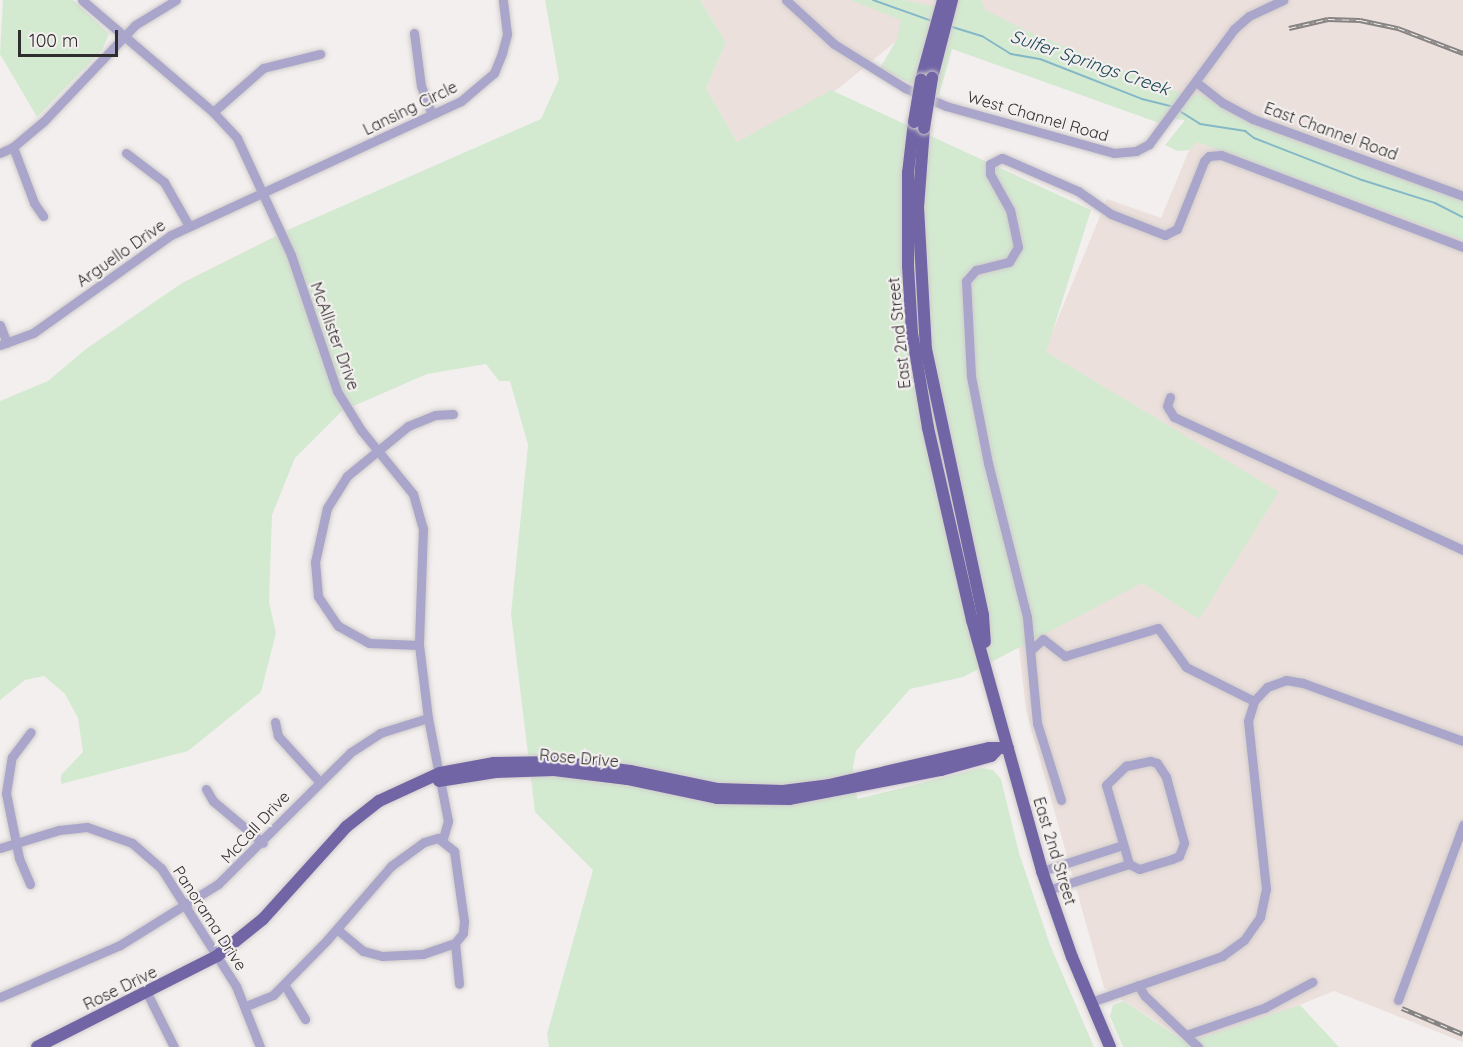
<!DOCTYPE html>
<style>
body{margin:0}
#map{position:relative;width:1463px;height:1047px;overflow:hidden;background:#f3efee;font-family:Quicksand,sans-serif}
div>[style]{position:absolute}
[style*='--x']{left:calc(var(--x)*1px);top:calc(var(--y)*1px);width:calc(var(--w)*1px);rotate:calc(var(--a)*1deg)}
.built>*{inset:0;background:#ece0dc}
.green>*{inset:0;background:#d3ead1}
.stream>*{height:2px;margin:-1px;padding:0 1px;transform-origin:1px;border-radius:1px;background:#85b8c6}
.roads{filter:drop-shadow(0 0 2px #d0cccb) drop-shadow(0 0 2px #d0cccb)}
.minor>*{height:9px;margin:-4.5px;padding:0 4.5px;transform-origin:4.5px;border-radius:4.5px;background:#aaa5ca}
.major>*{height:12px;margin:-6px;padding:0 6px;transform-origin:6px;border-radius:6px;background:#7165a6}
.rail>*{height:4.5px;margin-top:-2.25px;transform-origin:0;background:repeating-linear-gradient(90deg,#f3efee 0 7px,#868383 0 14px);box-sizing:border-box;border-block:2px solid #868383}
.bridges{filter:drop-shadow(0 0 2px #d0cccb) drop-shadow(0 0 2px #d0cccb)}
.major-bridge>*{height:12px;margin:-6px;padding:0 6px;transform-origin:6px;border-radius:6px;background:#7165a6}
span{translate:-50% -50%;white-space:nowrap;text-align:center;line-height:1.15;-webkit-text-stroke:4.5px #f3efee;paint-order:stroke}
.street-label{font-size:16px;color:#2f2d2d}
.water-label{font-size:18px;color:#1b4854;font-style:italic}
.scale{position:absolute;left:18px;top:30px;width:100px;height:27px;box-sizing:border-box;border:3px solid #2f2d2d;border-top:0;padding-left:8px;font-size:18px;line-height:21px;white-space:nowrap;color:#2f2d2d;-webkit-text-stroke:4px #f3efee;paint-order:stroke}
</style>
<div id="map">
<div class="built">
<div style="clip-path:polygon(700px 0,1463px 0,1463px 222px,921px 21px,834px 92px,737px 142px,706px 88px,726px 42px)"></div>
<div style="clip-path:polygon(1195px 136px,1463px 234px,1463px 1042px,1334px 991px,1195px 1047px,1104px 988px,1026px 710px,1012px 585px,1042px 357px,1107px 199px,1161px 218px)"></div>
</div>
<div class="green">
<div style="clip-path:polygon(3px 0,73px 0,109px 34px,102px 50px,37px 117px,0 54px)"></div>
<div style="clip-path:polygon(545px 0,700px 0,726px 42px,706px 88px,737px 142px,831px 90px,1091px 210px,1046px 352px,1279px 492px,1199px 619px,1142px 583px,963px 677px,910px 689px,856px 751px,853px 767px,857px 799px,982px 768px,993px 770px,1001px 779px,1019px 853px,1050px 945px,1094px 1047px,549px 1047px,547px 1034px,593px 870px,535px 812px,511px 614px,528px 445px,510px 381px,499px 381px,486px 364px,427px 374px,342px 411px,295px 458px,272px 515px,269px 602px,276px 633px,261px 692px,188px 751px,61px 784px,61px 775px,83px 752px,78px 718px,65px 694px,44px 676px,25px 680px,0 700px,0 401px,48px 381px,86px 349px,182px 283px,290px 229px,541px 119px,559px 79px)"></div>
<div style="clip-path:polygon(850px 0,903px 0,956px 11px,960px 0,981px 0,984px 9px,1027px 31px,1190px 97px,1200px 94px,1243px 119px,1463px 201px,1463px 240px,1197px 142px,1190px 150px,1177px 151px,1165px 145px,1185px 120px,1167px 118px,1162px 124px,952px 49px,939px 95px,934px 95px,880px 68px,897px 39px,901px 20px)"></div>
<div style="clip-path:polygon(1124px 1001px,1187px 1043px,1300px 1005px,1339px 1047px,1123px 1047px,1110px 1016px,1113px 1005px)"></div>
</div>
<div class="stream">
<div style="--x:873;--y:0;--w:63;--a:19.6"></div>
<div style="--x:949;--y:26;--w:34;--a:17"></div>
<div style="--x:982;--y:36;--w:34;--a:32"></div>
<div style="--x:1011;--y:54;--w:29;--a:10"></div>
<div style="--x:1040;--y:59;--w:110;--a:21.4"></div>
<div style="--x:1142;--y:99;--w:32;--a:14"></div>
<div style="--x:1178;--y:110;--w:26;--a:32"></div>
<div style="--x:1200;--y:124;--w:46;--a:8.8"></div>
<div style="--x:1245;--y:131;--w:11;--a:38"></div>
<div style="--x:1254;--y:138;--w:116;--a:21.3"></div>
<div style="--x:1362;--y:180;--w:77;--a:17.5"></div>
<div style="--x:1435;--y:203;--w:31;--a:27"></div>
</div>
<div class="roads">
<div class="minor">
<div style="--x:82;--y:0;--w:172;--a:40.5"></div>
<div style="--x:213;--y:112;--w:35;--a:47"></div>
<div style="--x:237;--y:138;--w:129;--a:65.2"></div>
<div style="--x:291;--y:255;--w:144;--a:71.3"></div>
<div style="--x:337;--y:391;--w:46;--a:58.4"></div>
<div style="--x:361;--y:430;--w:82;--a:50.9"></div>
<div style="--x:413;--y:494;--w:35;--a:74"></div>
<div style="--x:423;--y:528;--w:117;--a:92"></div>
<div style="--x:419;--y:645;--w:74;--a:83"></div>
<div style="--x:428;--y:718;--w:105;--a:79"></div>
<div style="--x:448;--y:821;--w:19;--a:106"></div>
<div style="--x:786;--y:0;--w:65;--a:42.5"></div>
<div style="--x:834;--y:44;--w:84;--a:31.8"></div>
<div style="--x:905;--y:88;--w:45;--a:23.7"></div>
<div style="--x:946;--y:106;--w:174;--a:15.6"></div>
<div style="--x:1114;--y:153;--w:22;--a:-5"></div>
<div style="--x:1136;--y:151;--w:15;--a:-28"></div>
<div style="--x:1149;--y:144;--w:143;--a:-53.5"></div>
<div style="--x:1234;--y:29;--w:20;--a:-41"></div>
<div style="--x:1249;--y:16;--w:38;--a:-25"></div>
<div style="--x:414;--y:33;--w:53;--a:82.5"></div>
<div style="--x:421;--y:86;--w:30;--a:69"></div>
<div style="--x:1196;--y:82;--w:34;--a:38"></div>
<div style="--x:1223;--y:103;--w:34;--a:28"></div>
<div style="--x:1253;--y:119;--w:224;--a:20.1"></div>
<div style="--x:213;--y:112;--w:67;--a:-41.3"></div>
<div style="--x:263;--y:68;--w:59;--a:-13.8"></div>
<div style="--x:13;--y:147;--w:60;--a:69.4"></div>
<div style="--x:34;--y:203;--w:16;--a:55"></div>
<div style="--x:0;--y:153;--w:14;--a:-25"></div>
<div style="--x:13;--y:147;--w:40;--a:-40"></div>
<div style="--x:44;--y:121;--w:132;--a:-46.5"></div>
<div style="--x:135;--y:25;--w:48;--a:-31.4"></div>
<div style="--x:126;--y:153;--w:48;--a:37.3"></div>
<div style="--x:164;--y:182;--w:51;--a:60.4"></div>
<div style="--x:0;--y:325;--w:19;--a:69"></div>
<div style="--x:0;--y:345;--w:35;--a:-20"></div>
<div style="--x:33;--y:333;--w:169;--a:-35.4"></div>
<div style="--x:171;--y:235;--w:319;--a:-24.8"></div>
<div style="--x:461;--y:101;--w:43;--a:-40.3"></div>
<div style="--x:494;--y:73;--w:22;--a:-68"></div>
<div style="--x:502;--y:53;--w:20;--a:-75"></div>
<div style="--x:507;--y:34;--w:34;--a:-97"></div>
<div style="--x:1170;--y:397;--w:9;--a:108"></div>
<div style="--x:1167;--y:406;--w:13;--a:58"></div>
<div style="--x:1174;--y:417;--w:318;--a:24.7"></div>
<div style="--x:419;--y:645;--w:50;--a:-177.7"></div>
<div style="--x:369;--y:643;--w:35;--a:-151"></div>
<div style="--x:338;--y:626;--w:36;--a:-124"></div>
<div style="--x:318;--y:596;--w:34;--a:-95"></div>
<div style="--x:315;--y:562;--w:55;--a:-77.5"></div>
<div style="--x:327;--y:508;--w:38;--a:-58"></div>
<div style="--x:347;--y:476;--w:79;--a:-39.3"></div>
<div style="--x:408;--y:426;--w:29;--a:-22"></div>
<div style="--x:435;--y:415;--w:18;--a:-3"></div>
<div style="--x:1032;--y:649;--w:15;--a:-42"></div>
<div style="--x:1043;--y:639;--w:28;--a:38"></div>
<div style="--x:1065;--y:656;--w:97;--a:-16.8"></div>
<div style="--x:1158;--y:628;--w:48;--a:54.3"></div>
<div style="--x:1186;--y:667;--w:76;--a:26.6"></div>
<div style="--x:275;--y:722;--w:14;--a:78"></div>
<div style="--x:278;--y:736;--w:61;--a:47.7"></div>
<div style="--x:1150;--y:761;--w:7;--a:16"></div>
<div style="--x:1157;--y:763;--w:17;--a:57"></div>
<div style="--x:1166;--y:777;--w:68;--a:74.7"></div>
<div style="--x:1184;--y:843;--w:14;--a:111"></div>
<div style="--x:1179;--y:856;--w:8;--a:157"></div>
<div style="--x:1172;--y:859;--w:34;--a:163"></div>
<div style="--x:1139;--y:869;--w:11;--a:-153"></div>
<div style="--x:1129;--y:864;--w:82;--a:-106.2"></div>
<div style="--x:1106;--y:785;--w:28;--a:-44"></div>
<div style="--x:1126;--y:766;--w:25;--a:-12"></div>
<div style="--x:206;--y:789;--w:14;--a:60"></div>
<div style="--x:213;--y:801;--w:65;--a:40"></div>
<div style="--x:1061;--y:800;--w:81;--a:-107.3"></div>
<div style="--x:1037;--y:723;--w:106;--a:-95.4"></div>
<div style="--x:1027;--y:617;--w:159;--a:-104.2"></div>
<div style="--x:988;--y:463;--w:89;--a:-101.1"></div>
<div style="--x:971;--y:376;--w:95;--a:-93"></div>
<div style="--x:966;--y:281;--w:15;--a:-48"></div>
<div style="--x:976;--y:270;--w:34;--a:-14"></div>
<div style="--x:1009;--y:262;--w:17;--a:-59"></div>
<div style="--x:1018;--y:247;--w:38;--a:-102"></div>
<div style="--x:1010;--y:210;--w:41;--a:-119.1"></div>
<div style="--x:990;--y:174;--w:10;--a:-90"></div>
<div style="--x:990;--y:164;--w:13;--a:-27"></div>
<div style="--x:1002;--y:158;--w:83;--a:23.5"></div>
<div style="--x:1078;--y:191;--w:40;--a:34.9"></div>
<div style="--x:1111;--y:214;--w:58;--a:21.3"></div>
<div style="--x:1165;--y:235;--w:13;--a:-27"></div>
<div style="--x:1177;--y:229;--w:73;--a:-68.3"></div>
<div style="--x:1204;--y:161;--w:7;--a:-45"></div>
<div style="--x:1209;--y:156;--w:12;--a:-5"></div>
<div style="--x:1221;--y:155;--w:259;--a:20.8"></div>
<div style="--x:0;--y:848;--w:62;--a:-17"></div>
<div style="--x:59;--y:830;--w:28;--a:-6"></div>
<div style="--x:87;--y:827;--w:48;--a:19.6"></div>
<div style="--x:132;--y:843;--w:38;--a:41"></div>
<div style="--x:161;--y:868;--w:140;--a:57.6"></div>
<div style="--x:236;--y:986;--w:66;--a:68.5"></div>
<div style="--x:1042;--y:871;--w:85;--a:-17.8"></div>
<div style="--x:30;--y:884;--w:28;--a:-113"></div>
<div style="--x:19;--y:858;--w:66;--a:-101.3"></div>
<div style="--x:6;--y:793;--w:36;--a:-81"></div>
<div style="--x:12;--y:757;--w:31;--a:-53"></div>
<div style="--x:1048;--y:890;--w:85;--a:-17.8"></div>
<div style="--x:455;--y:943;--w:41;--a:84.4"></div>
<div style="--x:284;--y:984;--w:41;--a:59"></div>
<div style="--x:1138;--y:985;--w:13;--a:58"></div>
<div style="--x:1145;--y:996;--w:74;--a:43.9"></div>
<div style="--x:147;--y:993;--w:60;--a:63.4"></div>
<div style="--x:0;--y:997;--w:131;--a:-23.4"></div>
<div style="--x:120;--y:945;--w:115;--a:-31.9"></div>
<div style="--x:218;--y:884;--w:187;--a:-44.8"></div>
<div style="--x:351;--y:752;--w:35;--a:-33"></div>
<div style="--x:380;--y:733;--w:50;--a:-17.4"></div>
<div style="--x:1398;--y:1000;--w:187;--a:-69.6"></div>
<div style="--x:1091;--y:1002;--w:139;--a:-19.3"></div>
<div style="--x:1222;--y:956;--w:27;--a:-36"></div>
<div style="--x:1244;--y:940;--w:28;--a:-55"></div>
<div style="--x:1260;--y:917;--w:29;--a:-78"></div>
<div style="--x:1266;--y:889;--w:169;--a:-96.1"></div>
<div style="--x:1248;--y:721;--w:21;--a:-73"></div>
<div style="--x:1254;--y:701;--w:19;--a:-47"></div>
<div style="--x:1267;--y:687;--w:20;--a:-20"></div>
<div style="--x:1286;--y:680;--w:17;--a:10"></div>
<div style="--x:1303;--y:683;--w:170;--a:19.9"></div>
<div style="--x:246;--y:1006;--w:29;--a:-22"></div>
<div style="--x:273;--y:995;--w:77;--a:-45.5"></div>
<div style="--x:327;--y:940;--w:98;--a:-49.1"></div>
<div style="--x:391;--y:866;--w:41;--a:-36"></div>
<div style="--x:424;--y:842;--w:15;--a:-16"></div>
<div style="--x:438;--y:838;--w:21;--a:39"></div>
<div style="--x:454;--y:851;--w:71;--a:81.9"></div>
<div style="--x:464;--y:921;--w:12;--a:95"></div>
<div style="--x:463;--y:933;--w:13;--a:129"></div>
<div style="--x:455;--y:943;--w:34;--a:161"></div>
<div style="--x:423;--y:954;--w:41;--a:177.2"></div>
<div style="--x:382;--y:956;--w:20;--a:-165"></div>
<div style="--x:363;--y:951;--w:34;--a:-140"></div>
<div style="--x:1186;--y:1035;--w:83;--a:-19.1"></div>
<div style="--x:1264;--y:1008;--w:55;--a:-28.4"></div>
</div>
<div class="major">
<div style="--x:932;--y:78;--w:81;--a:-75.6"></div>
<div style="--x:921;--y:80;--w:83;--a:-74.6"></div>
<div style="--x:914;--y:122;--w:51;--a:96.7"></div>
<div style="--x:908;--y:173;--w:93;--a:90"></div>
<div style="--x:908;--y:266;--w:67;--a:86.6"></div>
<div style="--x:912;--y:333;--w:96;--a:80.4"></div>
<div style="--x:928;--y:428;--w:197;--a:77.1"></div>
<div style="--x:972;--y:620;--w:261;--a:74.4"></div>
<div style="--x:1042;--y:871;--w:91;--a:70.8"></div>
<div style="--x:1072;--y:957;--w:98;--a:67.1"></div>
<div style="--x:924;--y:128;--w:79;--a:94.3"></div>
<div style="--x:918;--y:207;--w:142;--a:86.8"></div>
<div style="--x:926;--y:349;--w:273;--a:77.9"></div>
<div style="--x:983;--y:616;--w:26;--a:86"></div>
<div style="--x:439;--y:781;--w:57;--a:-9.1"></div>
<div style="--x:495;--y:772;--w:59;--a:-1.9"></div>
<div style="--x:554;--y:770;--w:74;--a:7"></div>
<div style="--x:627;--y:779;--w:92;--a:11.9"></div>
<div style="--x:717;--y:798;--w:72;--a:0.8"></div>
<div style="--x:789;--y:799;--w:155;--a:-10.8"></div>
<div style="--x:941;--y:770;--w:52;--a:-15.6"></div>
<div style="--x:991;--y:756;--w:8;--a:-45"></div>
<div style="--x:37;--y:1047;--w:202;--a:-26.8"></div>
<div style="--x:217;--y:956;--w:59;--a:-38.8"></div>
<div style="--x:263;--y:919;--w:124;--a:-47.9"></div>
<div style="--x:346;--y:827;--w:42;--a:-38.2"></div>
<div style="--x:379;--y:801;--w:67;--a:-24.7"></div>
<div style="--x:440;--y:773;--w:55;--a:-10.5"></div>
<div style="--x:494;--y:763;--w:63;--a:-0.9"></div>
<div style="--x:557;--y:762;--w:74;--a:7"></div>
<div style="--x:630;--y:771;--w:90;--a:11.6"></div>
<div style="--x:718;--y:789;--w:65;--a:1.8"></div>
<div style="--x:783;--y:791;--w:46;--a:-7.4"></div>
<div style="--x:829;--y:785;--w:164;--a:-13"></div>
<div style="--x:989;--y:748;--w:19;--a:0"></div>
</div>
</div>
<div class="rail">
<div style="--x:1289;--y:28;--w:40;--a:-13"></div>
<div style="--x:1328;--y:19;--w:32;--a:2"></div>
<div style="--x:1360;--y:20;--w:39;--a:12"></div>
<div style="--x:1398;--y:28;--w:70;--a:21"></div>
<div style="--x:1402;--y:1008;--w:66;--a:23.1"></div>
</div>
<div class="bridges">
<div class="major-bridge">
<div style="--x:914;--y:122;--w:43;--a:-80.5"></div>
<div style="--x:924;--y:128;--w:51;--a:-80.9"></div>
</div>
</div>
<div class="street-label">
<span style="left:410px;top:108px;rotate:-26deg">Lansing Circle</span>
<span style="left:1038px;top:116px;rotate:16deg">West Channel Road</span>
<span style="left:1331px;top:131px;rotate:20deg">East Channel Road</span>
<span style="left:121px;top:253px;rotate:-35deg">Arguello Drive</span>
<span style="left:899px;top:333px;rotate:-96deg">East 2nd Street</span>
<span style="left:335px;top:336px;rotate:70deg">McAllister Drive</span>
<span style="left:579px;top:758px;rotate:5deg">Rose Drive</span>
<span style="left:255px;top:827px;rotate:-47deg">McCall Drive</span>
<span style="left:1055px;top:851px;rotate:73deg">East 2nd Street</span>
<span style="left:210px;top:918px;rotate:57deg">Panorama Drive</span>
<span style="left:120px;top:988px;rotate:-26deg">Rose Drive</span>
</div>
<div class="water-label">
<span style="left:1090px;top:63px;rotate:19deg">Sulfer Springs Creek</span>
</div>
<div class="scale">100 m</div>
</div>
